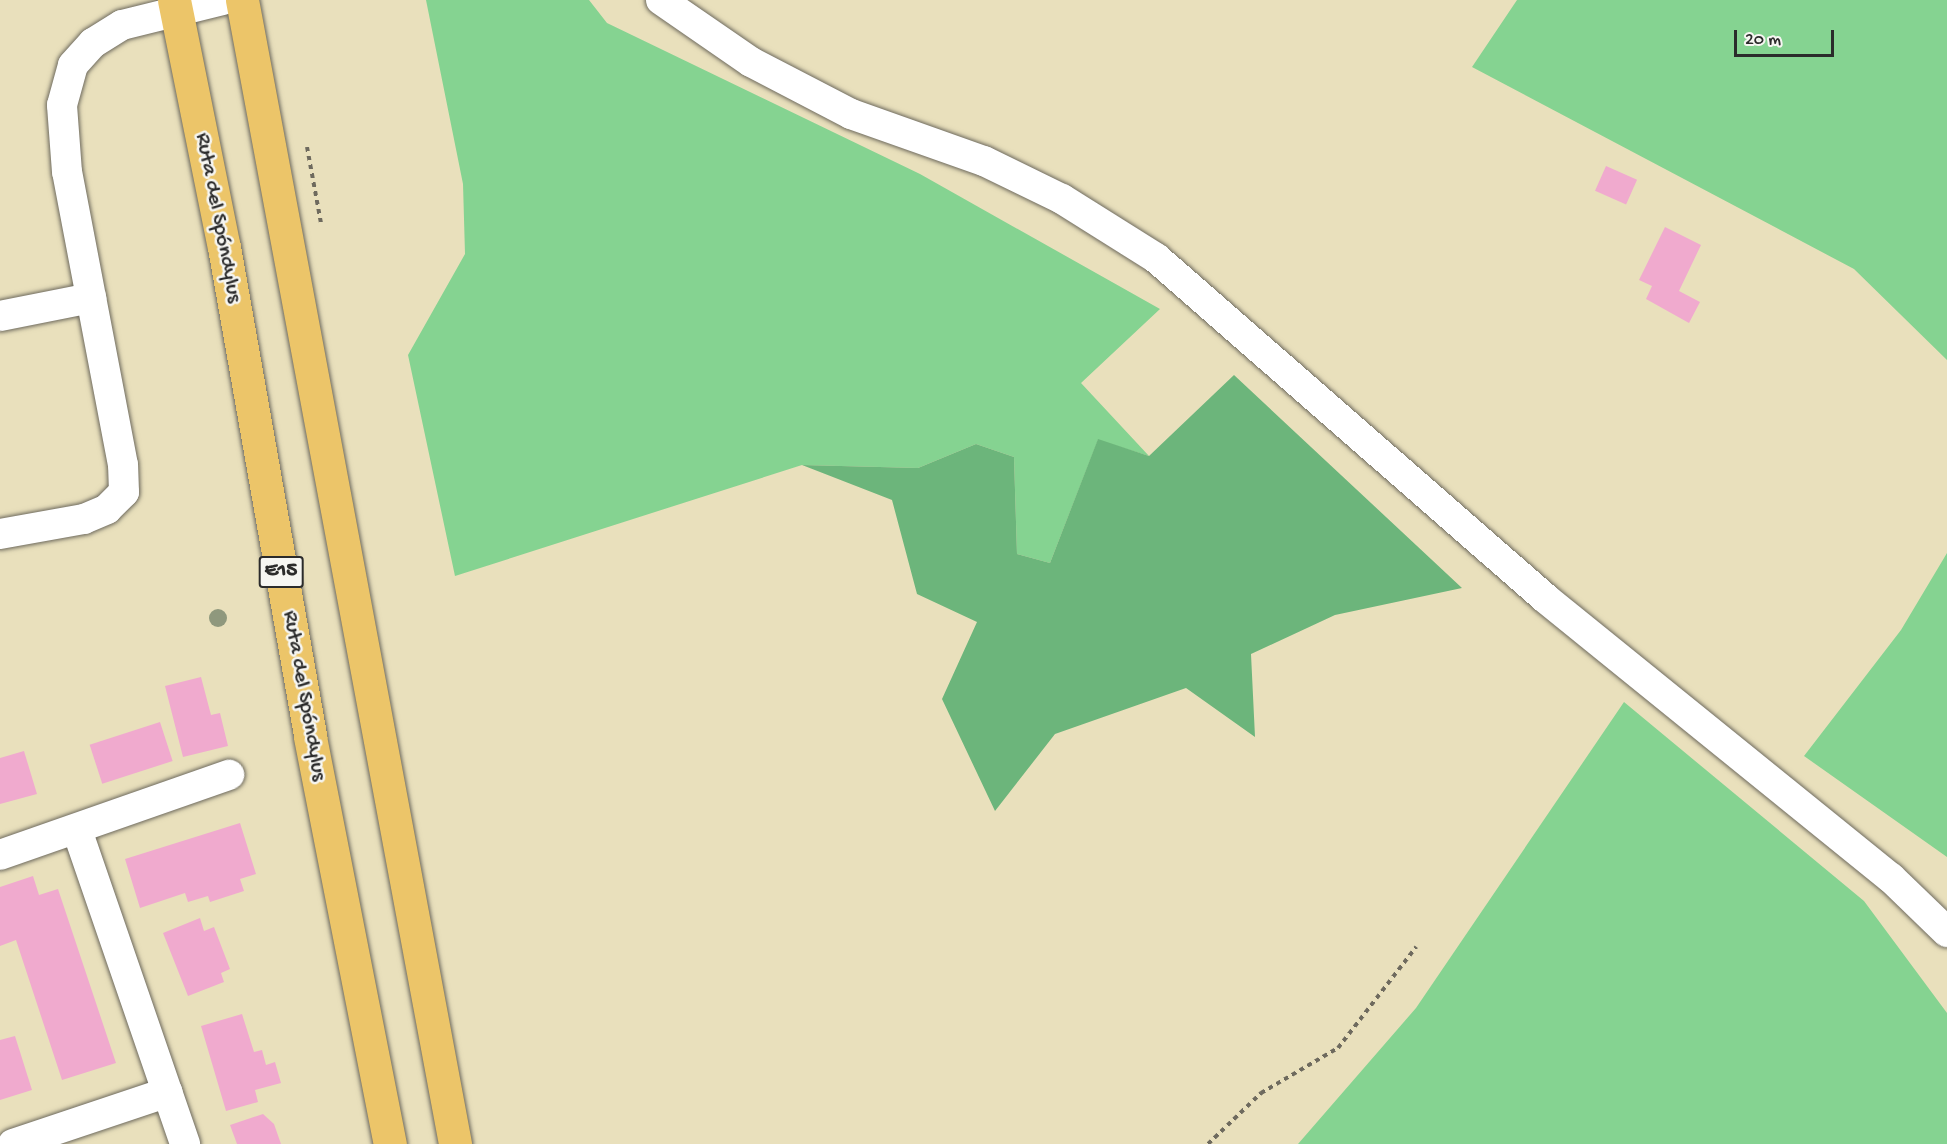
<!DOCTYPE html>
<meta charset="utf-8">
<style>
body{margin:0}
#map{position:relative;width:1947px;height:1144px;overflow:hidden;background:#e9e0bc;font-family:"Gochi Hand",sans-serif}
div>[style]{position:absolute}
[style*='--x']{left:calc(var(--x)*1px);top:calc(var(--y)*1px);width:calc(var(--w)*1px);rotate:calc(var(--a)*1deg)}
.green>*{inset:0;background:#85d391}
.forest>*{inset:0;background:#6cb57b}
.building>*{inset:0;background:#f0aace;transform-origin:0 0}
.path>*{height:4px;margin-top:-2px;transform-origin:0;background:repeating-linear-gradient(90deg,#6e6a5e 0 4.5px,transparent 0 9px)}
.roads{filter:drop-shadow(0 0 2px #6e6a5e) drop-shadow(0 0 2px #6e6a5e)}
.street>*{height:30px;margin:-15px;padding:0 15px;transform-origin:15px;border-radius:15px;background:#fff}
.highway>*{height:33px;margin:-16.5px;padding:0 16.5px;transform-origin:16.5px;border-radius:16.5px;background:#ecc569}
.trees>*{width:18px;height:18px;margin:-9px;border-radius:50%;background:#8f987d}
span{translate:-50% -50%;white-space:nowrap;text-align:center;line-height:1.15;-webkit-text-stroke:5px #f6f6f2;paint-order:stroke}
.shield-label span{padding:2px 4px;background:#f6f6f2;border:2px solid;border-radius:4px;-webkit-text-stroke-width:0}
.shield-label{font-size:21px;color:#2b2b2b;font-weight:700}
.street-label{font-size:22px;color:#2b2b2b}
.scale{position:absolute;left:1734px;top:30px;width:100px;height:27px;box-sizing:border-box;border:3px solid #2b2b2b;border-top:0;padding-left:8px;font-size:18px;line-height:21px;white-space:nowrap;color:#2b2b2b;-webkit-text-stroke:4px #f6f6f2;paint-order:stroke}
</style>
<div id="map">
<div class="green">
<div style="clip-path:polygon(426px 0,589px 0,607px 23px,920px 174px,1160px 309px,1081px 383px,1149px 456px,1098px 440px,1050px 563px,1017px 554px,1014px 457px,976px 444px,918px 468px,802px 465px,455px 576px,408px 355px,465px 254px,463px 184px)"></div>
<div style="clip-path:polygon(1517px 0,1947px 0,1947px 360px,1854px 269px,1472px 67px)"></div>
<div style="clip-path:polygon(1947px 553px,1947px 857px,1804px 756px,1901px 630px)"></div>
<div style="clip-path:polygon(1624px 702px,1864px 901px,1947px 1013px,1947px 1144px,1298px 1144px,1416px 1008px)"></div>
</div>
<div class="forest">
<div style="clip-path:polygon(1234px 375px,1462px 588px,1335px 615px,1251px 654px,1255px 737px,1186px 688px,1055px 734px,995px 811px,942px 699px,977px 622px,917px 594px,892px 500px,802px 465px,918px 468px,976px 444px,1014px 457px,1017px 554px,1050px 563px,1098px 439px,1149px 456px)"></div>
</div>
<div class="building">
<div style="left:1606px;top:166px;width:34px;height:27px;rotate:24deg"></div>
<div style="clip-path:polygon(1665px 227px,1701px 245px,1679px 291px,1700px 302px,1689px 323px,1646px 299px,1652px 286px,1639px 280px)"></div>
<div style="clip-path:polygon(201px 677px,211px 715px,220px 713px,228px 746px,183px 757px,165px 686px)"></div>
<div style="left:160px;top:722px;width:41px;height:74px;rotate:72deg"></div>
<div style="clip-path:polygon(24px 751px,37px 794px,0 804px,0 758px)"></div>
<div style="clip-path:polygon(240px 823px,256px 874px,240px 879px,244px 891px,210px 902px,208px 896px,188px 902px,185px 893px,140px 908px,125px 859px)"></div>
<div style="clip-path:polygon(33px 876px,39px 895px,58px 889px,116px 1063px,62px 1080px,16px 940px,0 946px,0 887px)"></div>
<div style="clip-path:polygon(200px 918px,204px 931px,214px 927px,230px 969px,221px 973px,224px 982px,188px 996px,163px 933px)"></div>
<div style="clip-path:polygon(242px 1014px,254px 1052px,262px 1050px,266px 1065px,275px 1062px,281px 1083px,255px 1090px,258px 1102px,226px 1111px,201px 1026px)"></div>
<div style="clip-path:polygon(15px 1036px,32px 1090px,0 1100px,0 1040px)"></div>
<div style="clip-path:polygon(263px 1114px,274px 1124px,281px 1144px,237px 1144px,230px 1125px)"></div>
</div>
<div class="path">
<div style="--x:307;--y:147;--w:77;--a:79.6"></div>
<div style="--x:1208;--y:1144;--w:74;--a:-43.9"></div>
<div style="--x:1261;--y:1093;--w:89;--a:-30.3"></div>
<div style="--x:1338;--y:1048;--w:128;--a:-52.3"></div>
</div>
<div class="roads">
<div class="street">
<div style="--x:661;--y:0;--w:109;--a:34.6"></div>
<div style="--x:751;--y:62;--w:113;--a:27.5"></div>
<div style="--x:851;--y:114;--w:141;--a:19.5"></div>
<div style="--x:984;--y:161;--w:87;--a:26"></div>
<div style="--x:1062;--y:199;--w:111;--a:32.1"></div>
<div style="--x:1156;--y:258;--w:517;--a:41.15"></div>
<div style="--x:1545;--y:598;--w:445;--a:39"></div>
<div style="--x:1891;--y:878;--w:78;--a:44"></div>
<div style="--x:0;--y:316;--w:93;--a:-11.2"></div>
<div style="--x:0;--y:534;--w:85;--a:-10.1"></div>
<div style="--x:84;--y:519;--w:25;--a:-23"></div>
<div style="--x:107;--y:509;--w:24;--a:-45"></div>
<div style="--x:124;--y:492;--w:27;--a:-92"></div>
<div style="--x:123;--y:465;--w:298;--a:-100.8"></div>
<div style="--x:67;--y:172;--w:67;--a:-94.3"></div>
<div style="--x:62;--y:105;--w:41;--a:-74.6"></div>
<div style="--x:73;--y:65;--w:30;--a:-48"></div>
<div style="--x:93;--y:43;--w:34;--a:-32"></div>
<div style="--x:122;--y:25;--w:104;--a:-13.9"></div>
<div style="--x:77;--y:830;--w:332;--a:71"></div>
<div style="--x:0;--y:855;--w:243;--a:-19.3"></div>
<div style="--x:13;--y:1144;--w:163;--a:-18.5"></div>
</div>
<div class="highway">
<div style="--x:174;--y:0;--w:252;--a:78.6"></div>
<div style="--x:224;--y:247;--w:497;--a:80"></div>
<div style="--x:310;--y:737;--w:415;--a:78.9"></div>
<div style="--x:242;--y:0;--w:1164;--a:79.45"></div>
</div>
</div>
<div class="trees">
<div style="left:218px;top:618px"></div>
</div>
<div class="shield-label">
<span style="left:281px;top:572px">E15</span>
</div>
<div class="street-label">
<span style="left:217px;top:218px;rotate:79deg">Ruta del Spóndylus</span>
<span style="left:303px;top:696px;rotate:80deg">Ruta del Spóndylus</span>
</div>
<div class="scale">20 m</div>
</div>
